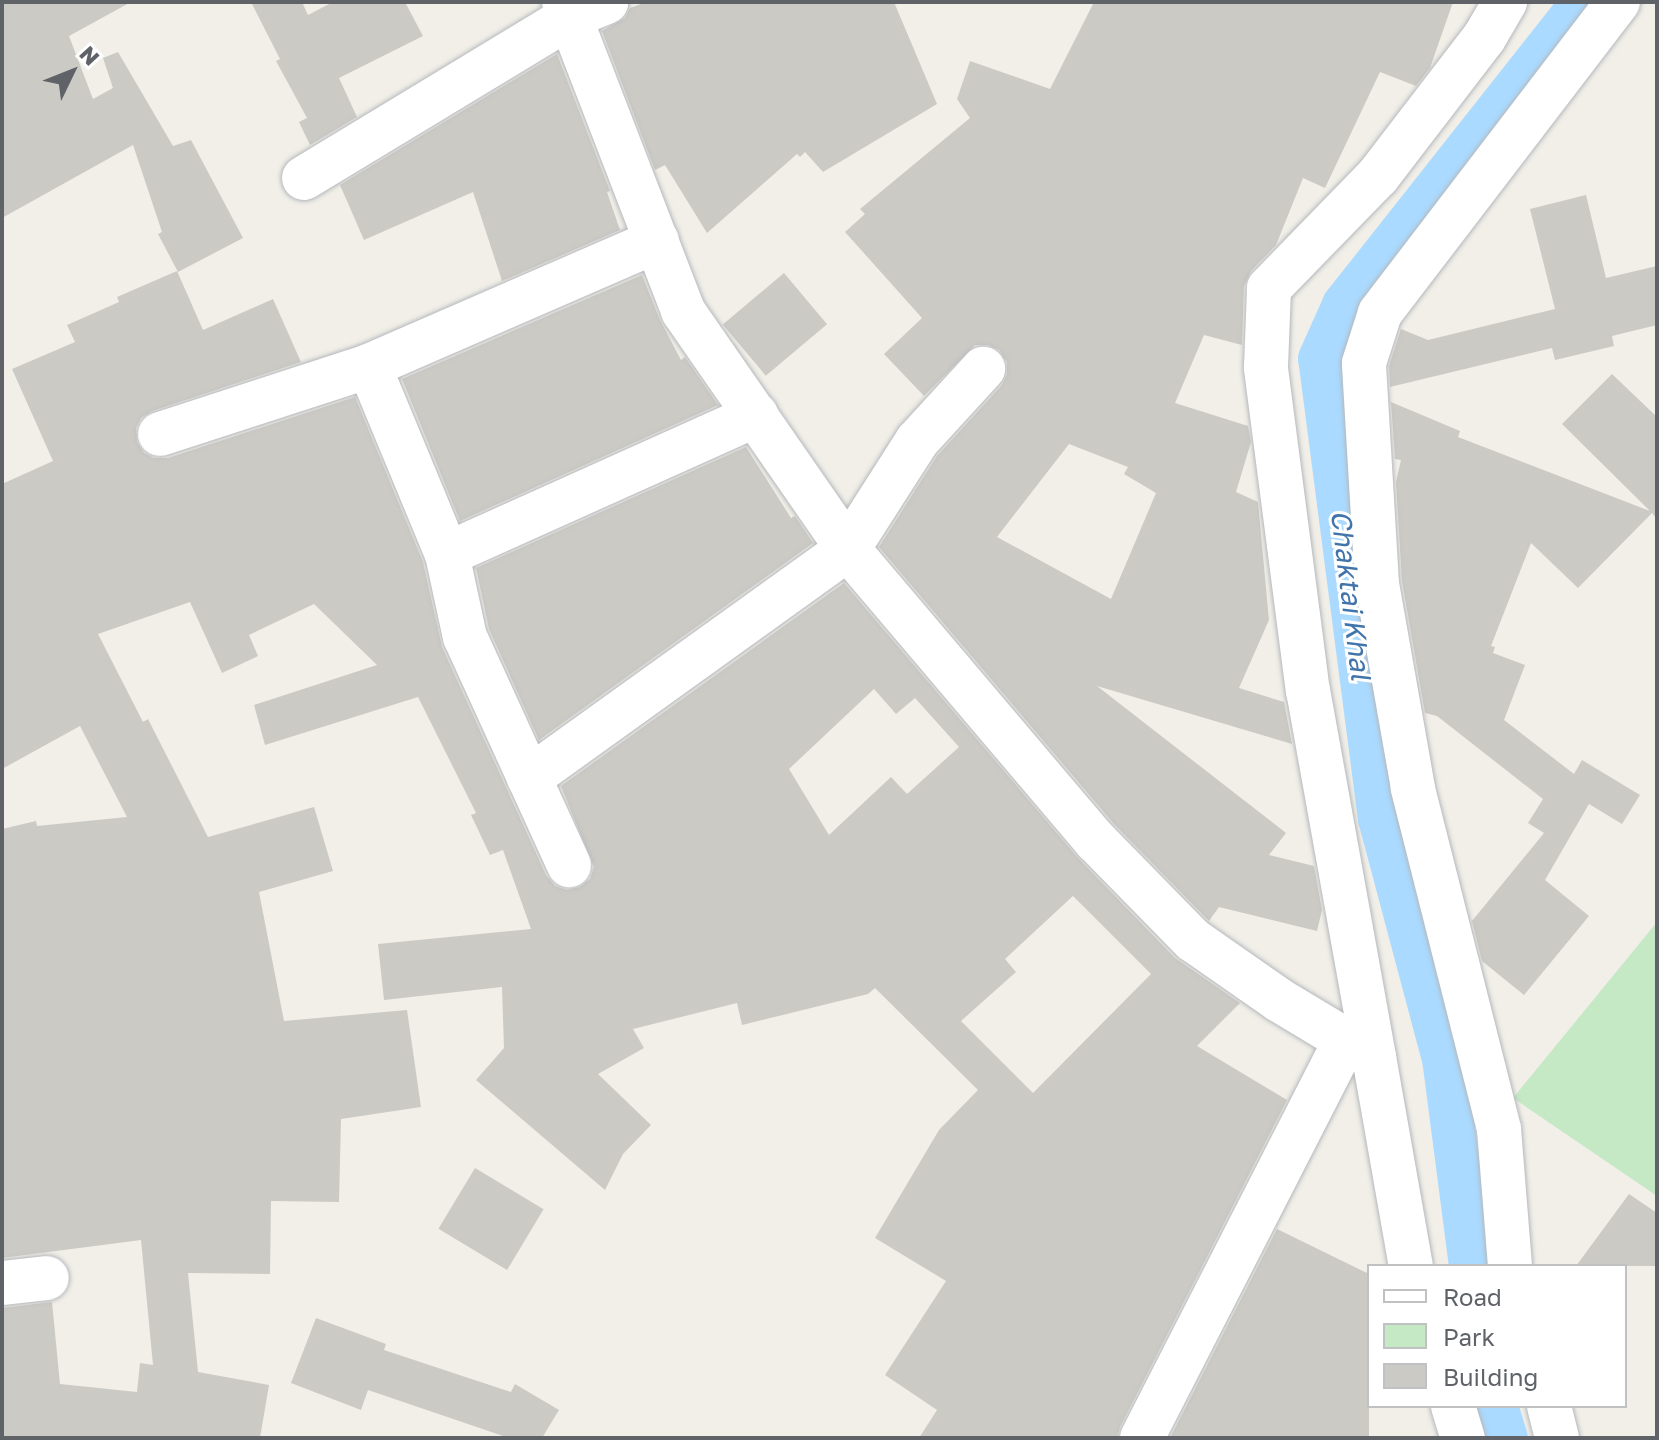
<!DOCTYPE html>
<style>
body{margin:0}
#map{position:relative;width:1659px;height:1440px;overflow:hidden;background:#f1efe8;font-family:"Golos Text",sans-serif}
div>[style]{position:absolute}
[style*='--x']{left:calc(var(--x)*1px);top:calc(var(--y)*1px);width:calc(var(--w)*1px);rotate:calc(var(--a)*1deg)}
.green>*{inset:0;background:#c5e8c5}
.canal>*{height:44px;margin:-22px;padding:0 22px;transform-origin:22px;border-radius:22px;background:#aadaff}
.building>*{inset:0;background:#cccac5;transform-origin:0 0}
.roads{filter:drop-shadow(0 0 2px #b5b8bc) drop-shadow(0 0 2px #b5b8bc)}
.street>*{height:44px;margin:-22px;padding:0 22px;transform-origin:22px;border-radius:22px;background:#fff}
span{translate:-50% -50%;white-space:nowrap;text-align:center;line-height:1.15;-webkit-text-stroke:6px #fff;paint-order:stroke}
.water-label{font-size:28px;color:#4174aa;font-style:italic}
.frame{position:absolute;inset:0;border:4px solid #5f6368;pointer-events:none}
.legend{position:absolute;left:1367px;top:1264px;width:260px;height:144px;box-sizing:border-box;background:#fff;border:2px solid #bfc1c3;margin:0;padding:10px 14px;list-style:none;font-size:24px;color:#5f6368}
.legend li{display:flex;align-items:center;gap:16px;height:40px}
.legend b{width:40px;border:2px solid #bfc1c3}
.north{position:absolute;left:32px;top:32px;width:80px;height:80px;-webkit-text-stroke:6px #fff;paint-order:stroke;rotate:47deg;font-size:22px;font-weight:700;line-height:32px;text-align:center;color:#5f6368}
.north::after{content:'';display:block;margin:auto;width:28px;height:36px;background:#5f6368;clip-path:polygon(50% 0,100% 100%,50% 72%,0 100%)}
</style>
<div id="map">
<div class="green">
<div style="clip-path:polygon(1657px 922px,1657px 1196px,1513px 1098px)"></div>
</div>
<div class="canal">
<div style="--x:1471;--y:1266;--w:209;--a:-97.4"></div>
<div style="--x:1444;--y:1059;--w:248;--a:-104.9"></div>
<div style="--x:1380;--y:819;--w:464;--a:-97.4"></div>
<div style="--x:1320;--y:359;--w:59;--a:-66"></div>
<div style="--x:1344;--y:305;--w:386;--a:-51.7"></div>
<div style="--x:1496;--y:1406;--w:34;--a:73"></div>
</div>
<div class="building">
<div style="clip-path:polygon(2px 2px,131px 2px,69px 36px,93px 99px,113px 88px,103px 58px,118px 52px,173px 146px,191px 140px,243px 238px,178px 272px,158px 234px,162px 232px,133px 145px,2px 218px)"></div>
<div style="clip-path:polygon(251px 2px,302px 2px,308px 15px,333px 2px,405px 2px,423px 36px,339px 78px,357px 117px,310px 145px,299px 122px,307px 118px,276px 61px,280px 59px)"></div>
<div style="clip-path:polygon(646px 2px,894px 2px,937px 104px,823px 172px,805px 152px,800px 157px,797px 154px,707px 233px,665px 165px,655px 170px,602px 31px,625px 18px,630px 8px)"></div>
<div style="clip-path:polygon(evenodd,1094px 2px,1453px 2px,1430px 68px,1416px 86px,1380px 72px,1325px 188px,1303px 178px,1276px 245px,1251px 271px,1244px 286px,1242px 345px,1204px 335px,1175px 403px,1248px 426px,1251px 442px,1236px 492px,1258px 502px,1269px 620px,1239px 688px,1284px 702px,1292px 744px,1097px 686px,1286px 833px,1269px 855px,1314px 866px,1322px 910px,1317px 931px,1219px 907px,1209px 921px,1114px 824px,879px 547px,937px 456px,1002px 385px,1007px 374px,1007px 362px,999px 350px,988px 345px,975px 345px,924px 396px,884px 354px,922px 318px,845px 232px,865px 214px,860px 209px,970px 118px,957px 99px,970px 61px,1050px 89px,1094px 2px,1069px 444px,1128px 467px,1124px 474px,1156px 493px,1111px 599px,997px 537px,1069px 444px)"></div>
<div style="clip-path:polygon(557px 54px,610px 191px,607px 192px,620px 230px,502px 281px,473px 192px,364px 240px,340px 185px)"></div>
<div style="clip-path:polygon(1586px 195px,1606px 278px,1657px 266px,1657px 325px,1612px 336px,1614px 346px,1555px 360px,1552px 348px,1390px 387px,1389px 366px,1401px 329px,1428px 340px,1555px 309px,1530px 209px)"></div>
<div style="clip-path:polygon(evenodd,177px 271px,203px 330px,273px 299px,301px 362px,152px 411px,141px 418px,136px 428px,137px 442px,144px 453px,154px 458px,168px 458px,355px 397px,423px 562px,442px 647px,546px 875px,555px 886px,567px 890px,580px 887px,590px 879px,594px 867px,561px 786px,844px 583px,1078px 858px,1175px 958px,1240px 1003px,1197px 1046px,1287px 1100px,1120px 1427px,1117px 1438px,919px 1438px,937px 1410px,885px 1375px,946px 1281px,875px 1238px,939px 1130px,978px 1090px,875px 988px,868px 994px,742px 1025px,737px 1003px,633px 1029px,644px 1048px,598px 1074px,651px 1125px,623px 1154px,605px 1190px,476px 1080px,504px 1048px,502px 987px,384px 1000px,378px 944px,531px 929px,503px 850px,490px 855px,471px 815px,476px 813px,418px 697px,265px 745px,254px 705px,377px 665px,314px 604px,249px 635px,258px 656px,222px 673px,190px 602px,98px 634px,143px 722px,148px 719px,208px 837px,314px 807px,333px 871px,259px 892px,284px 1021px,407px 1010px,421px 1107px,341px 1119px,339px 1202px,271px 1201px,270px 1274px,188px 1273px,198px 1372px,269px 1385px,260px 1438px,4px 1438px,2px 1308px,52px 1302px,60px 1384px,137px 1392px,140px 1363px,153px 1365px,141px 1240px,2px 1258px,2px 829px,36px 821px,37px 826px,127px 817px,80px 726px,2px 769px,2px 484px,53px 461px,12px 369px,75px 342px,67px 325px,119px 302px,117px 297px,177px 271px,874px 689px,896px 714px,915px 698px,959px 747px,907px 794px,891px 777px,829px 835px,789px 769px,874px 689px,177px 271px,1073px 896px,1151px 974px,1033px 1093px,961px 1021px,1016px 972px,1005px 959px,1073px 896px)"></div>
<div style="left:784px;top:273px;width:67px;height:80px;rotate:50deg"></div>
<div style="clip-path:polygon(642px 275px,660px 320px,681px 360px,685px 357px,718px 405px,460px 521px,402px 379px)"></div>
<div style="clip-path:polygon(1612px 374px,1657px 417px,1657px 519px,1652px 513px,1578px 588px,1531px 543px,1491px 646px,1495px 647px,1493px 653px,1525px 665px,1504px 720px,1574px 774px,1582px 760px,1640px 795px,1622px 824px,1589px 804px,1545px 880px,1589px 916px,1524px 995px,1482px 961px,1472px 921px,1544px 833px,1528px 823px,1543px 799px,1437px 716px,1425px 713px,1402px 581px,1396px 482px,1401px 460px,1395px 459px,1391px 402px,1460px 431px,1458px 437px,1650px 511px,1562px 424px)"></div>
<div style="clip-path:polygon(746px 447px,791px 518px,795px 516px,813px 543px,539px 740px,489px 629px,476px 568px)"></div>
<div style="left:475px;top:1168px;width:80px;height:71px;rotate:31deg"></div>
<div style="clip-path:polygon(1629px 1194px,1657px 1213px,1657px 1266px,1576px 1266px)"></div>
<div style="clip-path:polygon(1277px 1229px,1369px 1274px,1369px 1438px,1170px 1438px)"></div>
<div style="clip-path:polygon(316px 1318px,386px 1344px,384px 1350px,511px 1392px,515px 1384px,559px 1410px,542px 1438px,509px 1438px,368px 1390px,361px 1410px,291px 1383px)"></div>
</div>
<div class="roads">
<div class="street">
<div style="--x:564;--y:2;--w:331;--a:68.9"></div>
<div style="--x:683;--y:311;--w:290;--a:55.3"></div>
<div style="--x:848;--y:549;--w:383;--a:49.7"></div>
<div style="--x:1096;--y:841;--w:139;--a:45.6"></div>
<div style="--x:1193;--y:940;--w:105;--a:34.9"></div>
<div style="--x:1279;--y:1000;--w:111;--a:31"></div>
<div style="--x:1374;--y:1057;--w:371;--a:-100.2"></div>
<div style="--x:1308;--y:692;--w:328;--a:-97.4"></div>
<div style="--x:1266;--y:367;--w:79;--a:-87.8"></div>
<div style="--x:1269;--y:288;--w:156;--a:-45.8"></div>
<div style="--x:1378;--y:176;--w:174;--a:-52.5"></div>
<div style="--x:1484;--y:38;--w:42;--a:-59.7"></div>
<div style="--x:304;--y:178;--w:313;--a:-31.2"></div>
<div style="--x:572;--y:16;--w:37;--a:-22"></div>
<div style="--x:369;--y:366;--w:204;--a:67.5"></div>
<div style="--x:447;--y:554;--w:85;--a:77.8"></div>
<div style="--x:465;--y:637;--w:251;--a:65.5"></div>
<div style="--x:160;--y:434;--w:220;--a:-18"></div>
<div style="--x:369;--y:366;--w:314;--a:-23.5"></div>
<div style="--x:447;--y:554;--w:339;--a:-24.2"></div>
<div style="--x:529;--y:778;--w:393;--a:-35.7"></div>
<div style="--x:848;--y:549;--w:128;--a:-57.4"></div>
<div style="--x:917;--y:441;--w:98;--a:-47.5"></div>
<div style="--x:1374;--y:1057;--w:212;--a:80"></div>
<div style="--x:1510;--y:1266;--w:137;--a:-94.6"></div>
<div style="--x:1499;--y:1129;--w:352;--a:-104.2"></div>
<div style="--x:1413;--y:788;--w:207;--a:-100"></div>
<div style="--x:1377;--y:584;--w:221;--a:-93.4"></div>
<div style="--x:1364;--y:363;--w:52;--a:-72.3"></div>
<div style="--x:1380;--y:313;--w:392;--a:-52.6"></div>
<div style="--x:2;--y:1283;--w:45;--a:-6.3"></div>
<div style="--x:1453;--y:1406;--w:34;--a:73"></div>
<div style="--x:1549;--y:1406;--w:33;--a:76"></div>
<div style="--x:1142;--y:1438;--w:447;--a:-62.9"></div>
</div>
</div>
<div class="water-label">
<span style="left:1351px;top:595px;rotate:83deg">Chaktai Khal</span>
</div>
<div class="frame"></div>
<ul class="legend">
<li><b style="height:10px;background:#fff"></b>Road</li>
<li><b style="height:22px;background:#c5e8c5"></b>Park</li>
<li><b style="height:22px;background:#cccac5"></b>Building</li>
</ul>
<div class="north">N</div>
</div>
